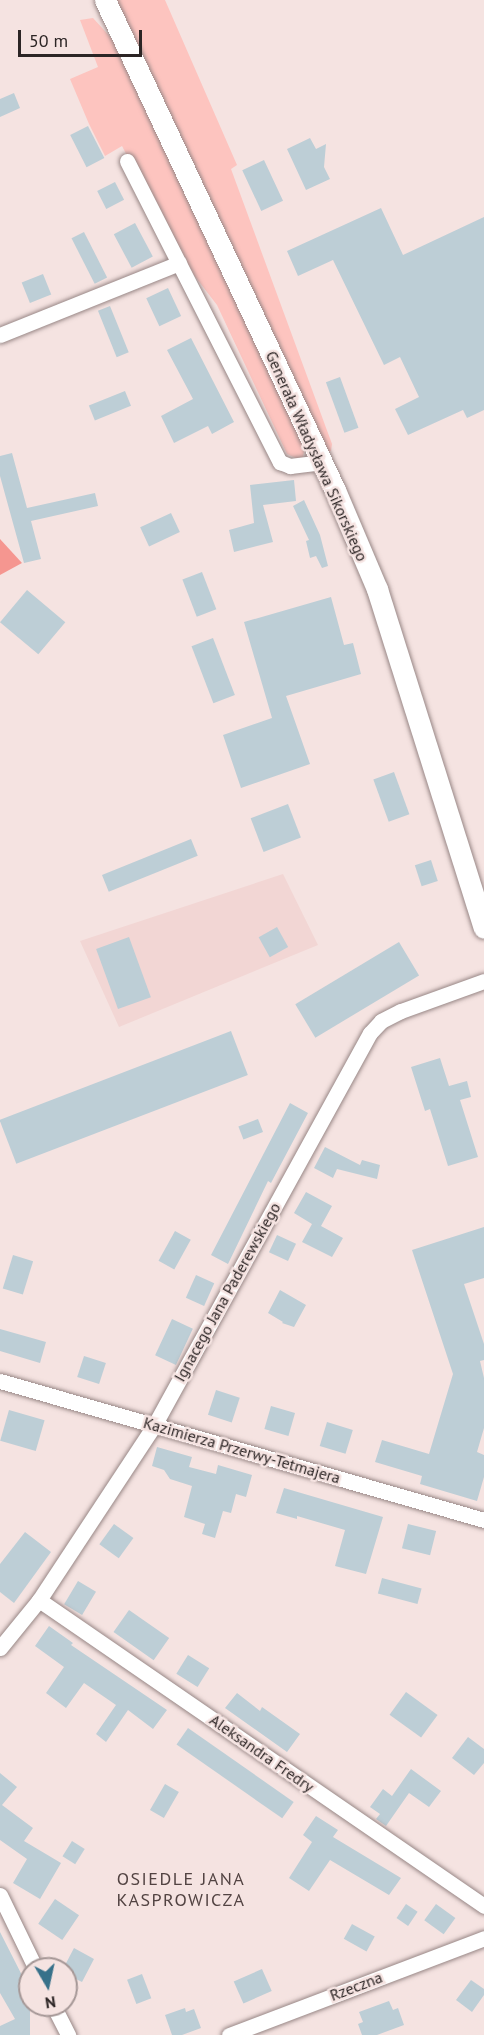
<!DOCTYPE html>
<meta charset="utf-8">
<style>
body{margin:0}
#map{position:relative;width:484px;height:2035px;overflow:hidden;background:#f5e3e1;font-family:"PT Sans",sans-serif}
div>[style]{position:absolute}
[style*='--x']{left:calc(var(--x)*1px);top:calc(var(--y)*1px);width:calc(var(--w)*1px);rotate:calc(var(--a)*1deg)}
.built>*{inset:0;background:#f2d6d4}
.green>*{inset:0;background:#fdc4bf}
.forest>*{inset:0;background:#f59690}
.building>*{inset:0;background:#bdced6;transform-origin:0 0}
.roads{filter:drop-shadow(0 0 2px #988786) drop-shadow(0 0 2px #988786)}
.street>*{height:15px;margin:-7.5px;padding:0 7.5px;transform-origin:7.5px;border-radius:7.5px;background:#fff}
.secondary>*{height:21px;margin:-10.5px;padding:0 10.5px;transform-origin:10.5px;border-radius:10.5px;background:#fff}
span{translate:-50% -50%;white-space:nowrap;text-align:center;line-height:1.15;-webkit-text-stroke:5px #f5e3e1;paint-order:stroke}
.street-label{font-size:16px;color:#2c2525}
.neighbourhood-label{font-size:18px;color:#524342;letter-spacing:1.5px}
.north{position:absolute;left:18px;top:1957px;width:60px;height:60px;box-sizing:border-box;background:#f5e3e1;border:2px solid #a59796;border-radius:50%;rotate:171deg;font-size:16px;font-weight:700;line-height:24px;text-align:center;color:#2c2525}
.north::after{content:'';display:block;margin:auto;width:21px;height:27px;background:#37718a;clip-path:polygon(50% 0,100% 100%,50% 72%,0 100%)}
.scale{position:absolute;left:18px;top:30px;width:124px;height:27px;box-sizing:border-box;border:3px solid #2c2525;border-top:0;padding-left:8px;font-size:18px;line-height:21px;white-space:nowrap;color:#2c2525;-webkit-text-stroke:4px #f5e3e1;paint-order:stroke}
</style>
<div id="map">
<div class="built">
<div style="clip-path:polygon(283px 874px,318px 945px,119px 1027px,80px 941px)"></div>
</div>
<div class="green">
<div style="clip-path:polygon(114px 0,165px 0,237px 165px,231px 169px,332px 444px,331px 451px,325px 452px)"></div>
<div style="clip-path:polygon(93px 18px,114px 41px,305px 446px,303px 457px,298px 459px,287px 454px,217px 305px,180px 257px,122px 146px,105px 156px,89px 124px,70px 79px,98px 67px,80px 20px)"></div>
</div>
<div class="forest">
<div style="clip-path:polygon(0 539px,22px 563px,0 575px)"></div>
</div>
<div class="building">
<div style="clip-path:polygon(14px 93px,20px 108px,0 117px,0 99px)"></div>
<div style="left:88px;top:126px;width:36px;height:20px;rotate:63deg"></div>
<div style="clip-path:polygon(310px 138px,316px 149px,326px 144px,324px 167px,330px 179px,306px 190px,287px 149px)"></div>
<div style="left:264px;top:160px;width:45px;height:24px;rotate:65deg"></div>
<div style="left:115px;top:182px;width:20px;height:20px;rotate:63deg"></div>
<div style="clip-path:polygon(381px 208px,403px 255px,484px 217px,484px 410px,467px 418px,463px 410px,408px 435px,395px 409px,419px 397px,400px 357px,384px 365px,333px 260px,298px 276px,287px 251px)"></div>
<div style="left:135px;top:223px;width:38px;height:24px;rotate:62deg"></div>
<div style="left:84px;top:232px;width:51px;height:14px;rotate:63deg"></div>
<div style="left:43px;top:274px;width:22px;height:23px;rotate:68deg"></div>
<div style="left:168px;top:288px;width:31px;height:24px;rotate:65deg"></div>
<div style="left:110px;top:306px;width:50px;height:13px;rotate:68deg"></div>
<div style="clip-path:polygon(191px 338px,234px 422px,212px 434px,208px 426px,174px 443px,161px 416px,193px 399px,167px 350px)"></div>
<div style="left:340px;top:377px;width:54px;height:15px;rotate:70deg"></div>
<div style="left:125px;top:391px;width:16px;height:39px;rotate:68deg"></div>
<div style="clip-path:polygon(12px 453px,27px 508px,95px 493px,98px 506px,31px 521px,41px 559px,24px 563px,0 476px,0 456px)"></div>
<div style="clip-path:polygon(294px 480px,296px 501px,263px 505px,273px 542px,234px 552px,229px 530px,254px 523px,250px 485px)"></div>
<div style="clip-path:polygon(304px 500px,320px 535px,328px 566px,322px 568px,316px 556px,310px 558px,306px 541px,309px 540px,293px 506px)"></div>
<div style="left:171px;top:513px;width:21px;height:34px;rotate:65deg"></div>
<div style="left:202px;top:572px;width:40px;height:21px;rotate:69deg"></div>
<div style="left:27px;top:590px;width:50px;height:42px;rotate:40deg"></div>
<div style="clip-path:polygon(331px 597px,344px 645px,353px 643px,361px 674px,286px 696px,310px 764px,241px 788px,223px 735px,272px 718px,244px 622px)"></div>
<div style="left:213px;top:638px;width:61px;height:23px;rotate:69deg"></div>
<div style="left:394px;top:772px;width:45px;height:22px;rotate:70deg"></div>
<div style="left:288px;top:804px;width:36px;height:40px;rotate:69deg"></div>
<div style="left:191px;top:839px;width:18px;height:96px;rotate:68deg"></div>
<div style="left:431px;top:860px;width:22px;height:17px;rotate:72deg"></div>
<div style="left:277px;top:927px;width:23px;height:21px;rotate:61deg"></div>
<div style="left:129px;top:937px;width:64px;height:35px;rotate:70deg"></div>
<div style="left:399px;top:942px;width:39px;height:121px;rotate:59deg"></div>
<div style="left:231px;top:1031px;width:47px;height:248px;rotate:69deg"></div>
<div style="clip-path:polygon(440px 1058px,449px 1086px,467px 1081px,471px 1097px,460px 1100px,478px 1157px,448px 1166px,430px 1109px,425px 1111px,411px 1067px)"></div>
<div style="clip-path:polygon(290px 1103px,308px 1113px,271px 1183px,268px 1181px,228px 1264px,211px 1255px)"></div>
<div style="left:258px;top:1119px;width:14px;height:21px;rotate:69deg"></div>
<div style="clip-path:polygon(325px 1147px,360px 1165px,362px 1160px,380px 1165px,377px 1179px,337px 1169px,333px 1178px,314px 1168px)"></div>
<div style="clip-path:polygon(306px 1192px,332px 1206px,321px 1226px,343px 1238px,332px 1257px,302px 1242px,312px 1224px,294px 1213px)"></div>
<div style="clip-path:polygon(484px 1227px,484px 1278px,464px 1284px,484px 1344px,484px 1360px,480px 1361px,484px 1378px,484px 1428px,477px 1452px,484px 1455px,484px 1477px,477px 1501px,420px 1484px,422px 1476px,375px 1462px,382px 1440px,429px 1454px,453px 1374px,412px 1250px)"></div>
<div style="left:175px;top:1231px;width:18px;height:34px;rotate:29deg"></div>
<div style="left:277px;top:1235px;width:21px;height:19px;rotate:25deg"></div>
<div style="left:13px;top:1255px;width:21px;height:35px;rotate:17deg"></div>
<div style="left:196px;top:1275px;width:20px;height:25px;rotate:24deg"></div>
<div style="clip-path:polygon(280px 1290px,306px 1305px,294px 1327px,282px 1323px,283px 1322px,268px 1313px)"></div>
<div style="left:172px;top:1319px;width:23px;height:40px;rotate:25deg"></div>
<div style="clip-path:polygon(0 1329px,46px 1342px,40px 1363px,0 1351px)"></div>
<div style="left:84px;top:1356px;width:23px;height:22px;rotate:18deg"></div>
<div style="left:216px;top:1390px;width:25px;height:26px;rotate:18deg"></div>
<div style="left:271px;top:1406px;width:25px;height:24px;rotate:16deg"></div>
<div style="left:9px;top:1410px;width:37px;height:32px;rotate:16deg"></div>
<div style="left:327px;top:1422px;width:27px;height:25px;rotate:17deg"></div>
<div style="clip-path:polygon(157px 1447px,192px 1457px,189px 1467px,216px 1474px,218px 1465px,252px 1475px,246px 1497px,236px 1494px,231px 1513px,223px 1511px,215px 1538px,202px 1534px,205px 1524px,184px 1517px,192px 1486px,170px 1479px,164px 1470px,152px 1466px)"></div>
<div style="clip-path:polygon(284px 1488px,383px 1517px,366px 1574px,335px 1566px,345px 1530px,297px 1516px,297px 1519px,276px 1513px)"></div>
<div style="left:114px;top:1524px;width:24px;height:25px;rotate:36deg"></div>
<div style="left:408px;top:1524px;width:29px;height:25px;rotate:14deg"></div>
<div style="clip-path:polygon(25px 1532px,51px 1552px,14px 1603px,0 1592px,0 1564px)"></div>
<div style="left:382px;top:1578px;width:41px;height:16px;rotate:15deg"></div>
<div style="left:78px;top:1581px;width:21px;height:27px;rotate:31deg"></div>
<div style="left:129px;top:1610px;width:49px;height:27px;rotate:35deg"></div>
<div style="clip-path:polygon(49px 1626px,73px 1643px,71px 1645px,167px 1710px,153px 1729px,128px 1710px,106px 1742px,96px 1734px,116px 1705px,84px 1683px,66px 1708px,46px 1693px,64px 1667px,35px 1646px)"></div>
<div style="left:188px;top:1655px;width:25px;height:22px;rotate:32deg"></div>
<div style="left:406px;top:1692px;width:39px;height:28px;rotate:36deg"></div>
<div style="clip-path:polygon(237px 1693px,260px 1711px,262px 1707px,300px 1734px,287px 1752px,225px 1708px)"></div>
<div style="left:188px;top:1728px;width:129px;height:20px;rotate:35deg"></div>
<div style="clip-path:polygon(468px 1737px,484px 1749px,484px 1763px,474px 1775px,452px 1758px)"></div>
<div style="clip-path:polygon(411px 1769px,441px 1791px,429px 1807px,409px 1793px,386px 1826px,376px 1819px,380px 1814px,370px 1807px,383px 1789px,392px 1796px)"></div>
<div style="clip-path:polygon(0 1773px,17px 1787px,2px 1805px,33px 1828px,24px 1841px,61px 1863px,40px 1899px,13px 1883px,27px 1859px,0 1840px)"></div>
<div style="left:165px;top:1784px;width:16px;height:30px;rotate:30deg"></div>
<div style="clip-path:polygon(316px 1816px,338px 1830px,333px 1837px,401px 1878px,389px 1895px,330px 1860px,309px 1891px,289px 1878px,312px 1842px,303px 1835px)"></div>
<div style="left:72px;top:1841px;width:15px;height:18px;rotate:32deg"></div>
<div style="left:55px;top:1899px;width:29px;height:30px;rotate:34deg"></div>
<div style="left:406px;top:1904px;width:14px;height:17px;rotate:34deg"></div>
<div style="left:436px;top:1904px;width:24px;height:20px;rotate:36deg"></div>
<div style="left:352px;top:1924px;width:26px;height:17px;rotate:29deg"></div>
<div style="clip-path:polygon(0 1932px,30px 1991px,30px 2035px,0 2035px,0 2026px,15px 2019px,0 1993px)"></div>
<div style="clip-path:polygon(74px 1948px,94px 1959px,82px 1982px,66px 1974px,66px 1969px,63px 1969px)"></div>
<div style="left:262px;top:1969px;width:24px;height:31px;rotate:66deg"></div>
<div style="left:142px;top:1974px;width:26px;height:16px;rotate:69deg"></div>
<div style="clip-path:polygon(471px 1980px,484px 1989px,484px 1995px,472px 2012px,456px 2000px)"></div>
<div style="clip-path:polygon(389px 2001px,393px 2010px,398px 2008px,404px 2025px,377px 2035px,362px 2035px,358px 2024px,363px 2022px,359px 2012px)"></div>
<div style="clip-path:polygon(185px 2008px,186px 2012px,194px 2009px,201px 2028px,182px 2035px,172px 2035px,165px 2015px)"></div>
</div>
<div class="roads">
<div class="street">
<div style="--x:127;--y:161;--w:338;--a:63.1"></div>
<div style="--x:280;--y:462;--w:11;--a:22"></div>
<div style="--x:290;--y:466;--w:31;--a:-7"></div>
<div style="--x:0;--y:335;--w:193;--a:-21.9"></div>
<div style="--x:0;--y:1381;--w:504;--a:16.02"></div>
<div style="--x:39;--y:1600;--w:540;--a:34.51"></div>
<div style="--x:0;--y:1648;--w:62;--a:-50.9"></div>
<div style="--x:39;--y:1600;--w:211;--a:-56.6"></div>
<div style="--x:155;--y:1424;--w:446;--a:-61.2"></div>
<div style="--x:370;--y:1033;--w:16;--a:-47"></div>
<div style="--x:381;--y:1021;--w:22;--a:-27"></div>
<div style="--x:401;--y:1011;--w:88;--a:-19.9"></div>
<div style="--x:0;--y:1895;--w:82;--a:64.1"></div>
<div style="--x:53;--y:2005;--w:34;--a:63"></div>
<div style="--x:229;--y:2035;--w:273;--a:-20.8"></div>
</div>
<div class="secondary">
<div style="--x:105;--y:0;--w:541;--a:64.86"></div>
<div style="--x:335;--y:490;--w:108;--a:67"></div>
<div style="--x:377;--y:589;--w:355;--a:72.5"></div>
</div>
</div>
<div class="street-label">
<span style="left:317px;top:456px;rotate:66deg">Generała Władysława Sikorskiego</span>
<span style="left:227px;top:1292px;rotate:-61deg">Ignacego Jana Paderewskiego</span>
<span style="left:242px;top:1450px;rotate:16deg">Kazimierza Przerwy-Tetmajera</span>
<span style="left:262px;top:1753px;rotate:35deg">Aleksandra Fredry</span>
<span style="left:356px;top:1986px;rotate:-21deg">Rzeczna</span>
</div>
<div class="neighbourhood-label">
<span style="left:181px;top:1890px">OSIEDLE JANA<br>KASPROWICZA</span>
</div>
<div class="north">N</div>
<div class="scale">50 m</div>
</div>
